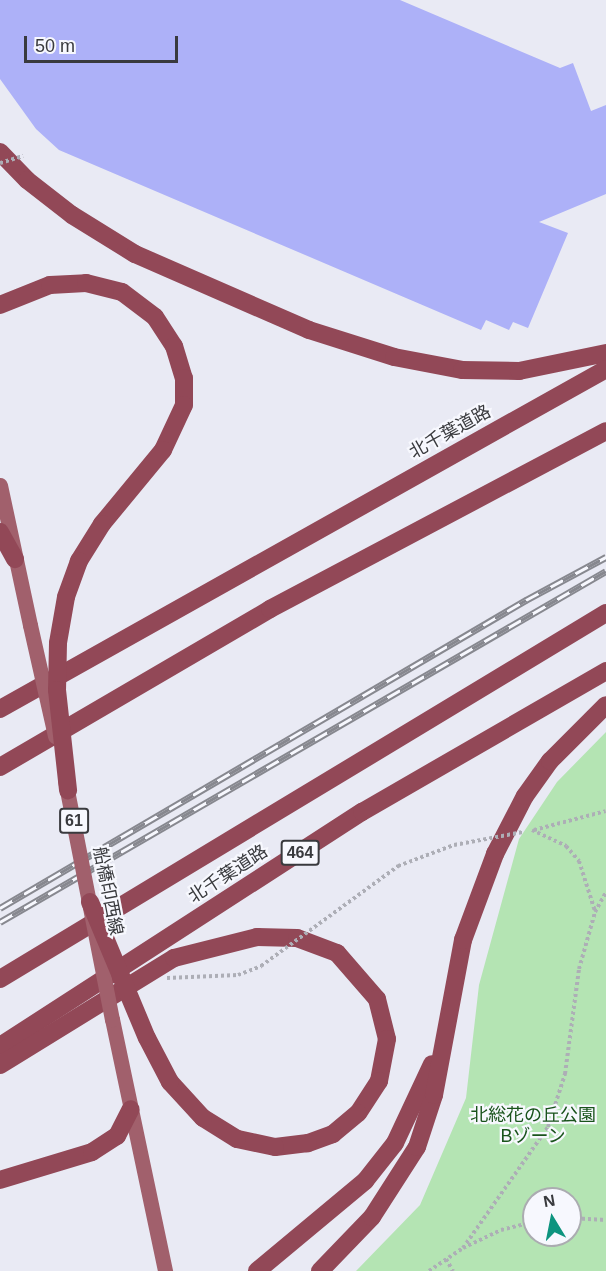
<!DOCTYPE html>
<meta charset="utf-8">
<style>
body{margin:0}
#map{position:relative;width:606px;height:1271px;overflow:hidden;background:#e9eaf4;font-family:Arial,"Noto Sans JP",sans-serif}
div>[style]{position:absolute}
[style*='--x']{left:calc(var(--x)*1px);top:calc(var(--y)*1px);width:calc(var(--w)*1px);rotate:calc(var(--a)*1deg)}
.green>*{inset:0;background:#b4e4b3}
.building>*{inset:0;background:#adb1f8}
.path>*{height:4px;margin-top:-2px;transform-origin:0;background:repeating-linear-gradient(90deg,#adaeb6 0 3px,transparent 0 6px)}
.primary>*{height:15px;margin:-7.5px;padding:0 7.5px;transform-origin:7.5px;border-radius:7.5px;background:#a1606c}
.highway>*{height:18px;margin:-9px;padding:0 9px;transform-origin:9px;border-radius:9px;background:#924857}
.rail>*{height:7px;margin-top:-3.5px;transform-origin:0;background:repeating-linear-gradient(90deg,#f7f8fe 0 14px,#87888f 0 28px);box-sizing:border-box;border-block:2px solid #87888f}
.path-bridge>*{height:4px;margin-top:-2px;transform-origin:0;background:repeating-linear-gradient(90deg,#adaeb6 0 3px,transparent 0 6px)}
.primary-bridge>*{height:15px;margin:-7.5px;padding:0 7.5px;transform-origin:7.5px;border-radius:7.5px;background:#a1606c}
.highway-bridge>*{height:18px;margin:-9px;padding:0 9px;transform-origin:9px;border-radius:9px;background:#924857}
span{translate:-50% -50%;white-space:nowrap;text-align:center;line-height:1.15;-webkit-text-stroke:4.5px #f7f8fe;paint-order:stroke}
.shield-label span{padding:2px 4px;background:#f7f8fe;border:2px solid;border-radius:4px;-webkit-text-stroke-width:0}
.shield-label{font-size:16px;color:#393a3e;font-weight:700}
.street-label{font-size:18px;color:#393a3e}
.park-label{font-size:18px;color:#19531b}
.north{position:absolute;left:522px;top:1187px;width:60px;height:60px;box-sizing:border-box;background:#f7f8fe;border:2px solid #abacb1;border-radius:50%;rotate:350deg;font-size:16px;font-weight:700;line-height:24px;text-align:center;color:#393a3e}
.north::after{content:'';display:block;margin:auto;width:21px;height:27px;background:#0e947f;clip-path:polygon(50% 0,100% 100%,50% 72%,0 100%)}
.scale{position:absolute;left:24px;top:36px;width:154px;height:27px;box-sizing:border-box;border:3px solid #393a3e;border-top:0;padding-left:8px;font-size:18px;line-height:21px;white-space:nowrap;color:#393a3e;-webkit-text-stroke:4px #f7f8fe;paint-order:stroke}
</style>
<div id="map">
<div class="green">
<div style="clip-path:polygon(evenodd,606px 732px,606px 1271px,356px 1271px,420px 1205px,466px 1098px,479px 985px,519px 839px,557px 782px,606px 732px,534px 1199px,570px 1199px,570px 1235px,534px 1235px,534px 1199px)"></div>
</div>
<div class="building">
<div style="clip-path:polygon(0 0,400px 0,560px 68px,573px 63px,591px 111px,606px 105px,606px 194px,539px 222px,568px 233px,528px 328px,513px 322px,509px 330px,486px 320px,481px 330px,59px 150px,36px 129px,0 79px)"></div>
</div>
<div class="path">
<div style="--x:532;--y:830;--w:38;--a:25"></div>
<div style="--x:566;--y:846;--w:20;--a:49"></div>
<div style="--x:579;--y:861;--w:52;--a:72.3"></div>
<div style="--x:534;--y:830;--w:74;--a:-14.8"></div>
<div style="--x:570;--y:1218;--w:36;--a:3"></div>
<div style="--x:463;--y:1248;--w:148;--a:-54.9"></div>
<div style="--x:548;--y:1127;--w:56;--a:-72.2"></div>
<div style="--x:565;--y:1074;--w:106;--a:-82.4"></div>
<div style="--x:579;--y:969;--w:59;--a:-74.3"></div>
<div style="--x:595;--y:912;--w:23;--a:-61"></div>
<div style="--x:446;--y:1259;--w:14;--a:60"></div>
<div style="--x:429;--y:1271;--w:41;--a:-34.1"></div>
<div style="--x:463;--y:1248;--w:42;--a:-25.3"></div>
<div style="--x:501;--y:1230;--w:34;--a:-14"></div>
</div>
<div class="primary">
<div style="--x:0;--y:485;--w:143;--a:77.9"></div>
<div style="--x:112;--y:1019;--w:258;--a:78.1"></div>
</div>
<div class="highway">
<div style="--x:0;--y:152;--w:39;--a:46"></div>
<div style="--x:27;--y:180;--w:57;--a:37.9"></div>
<div style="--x:72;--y:215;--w:74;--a:31.8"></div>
<div style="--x:135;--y:254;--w:190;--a:23.6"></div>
<div style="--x:309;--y:330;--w:89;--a:17.6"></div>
<div style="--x:394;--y:357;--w:69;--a:10.8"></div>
<div style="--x:462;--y:370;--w:57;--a:1"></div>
<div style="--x:519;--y:371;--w:89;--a:-11.7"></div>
<div style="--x:0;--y:305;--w:54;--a:-21.8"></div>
<div style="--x:50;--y:285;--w:36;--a:-3"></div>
<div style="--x:86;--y:283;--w:37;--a:14"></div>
<div style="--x:122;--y:292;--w:41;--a:37.1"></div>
<div style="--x:155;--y:317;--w:35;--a:57"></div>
<div style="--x:174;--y:346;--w:34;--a:73"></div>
<div style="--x:184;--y:378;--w:27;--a:90"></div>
<div style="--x:184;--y:405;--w:50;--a:115"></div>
<div style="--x:163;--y:450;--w:96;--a:129.5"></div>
<div style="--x:102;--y:524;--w:44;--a:121.9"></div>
<div style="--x:79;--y:561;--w:38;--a:110"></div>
<div style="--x:0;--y:532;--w:31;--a:61"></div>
<div style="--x:0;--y:709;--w:695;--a:-29.29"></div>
<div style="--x:0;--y:767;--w:313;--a:-30.3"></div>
<div style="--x:270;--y:609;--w:380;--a:-27.9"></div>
<div style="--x:0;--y:979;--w:708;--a:-31.13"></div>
<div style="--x:0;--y:1046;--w:431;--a:-32.9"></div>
<div style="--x:362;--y:812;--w:282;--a:-30"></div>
<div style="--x:0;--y:1065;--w:204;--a:-31.6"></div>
<div style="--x:174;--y:958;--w:86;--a:-14.2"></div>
<div style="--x:257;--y:937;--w:40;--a:1.4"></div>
<div style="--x:297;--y:938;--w:43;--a:20.6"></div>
<div style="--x:337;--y:953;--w:61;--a:49"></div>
<div style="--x:377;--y:999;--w:41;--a:76"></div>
<div style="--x:387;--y:1039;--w:43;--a:100.8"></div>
<div style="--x:379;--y:1081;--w:38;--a:123"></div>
<div style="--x:358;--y:1113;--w:33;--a:140"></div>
<div style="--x:333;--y:1134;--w:27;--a:160"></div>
<div style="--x:308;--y:1143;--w:33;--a:173"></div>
<div style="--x:275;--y:1147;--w:39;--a:-168"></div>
<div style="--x:237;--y:1139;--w:40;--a:-148"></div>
<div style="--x:203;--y:1118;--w:49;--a:-132.5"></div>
<div style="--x:170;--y:1082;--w:50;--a:-117.6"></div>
<div style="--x:0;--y:1180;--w:96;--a:-16.9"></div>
<div style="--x:92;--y:1152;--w:30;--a:-33"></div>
<div style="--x:117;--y:1136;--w:30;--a:-63"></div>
<div style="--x:257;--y:1271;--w:141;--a:-39.8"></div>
<div style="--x:365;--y:1181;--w:48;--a:-51.7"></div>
<div style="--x:395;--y:1143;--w:87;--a:-64.9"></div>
<div style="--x:320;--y:1271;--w:75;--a:-46.1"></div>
<div style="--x:372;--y:1217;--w:83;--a:-57.3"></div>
<div style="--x:417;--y:1147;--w:55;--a:-71.9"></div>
<div style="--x:434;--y:1095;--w:158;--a:-79.4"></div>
<div style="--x:463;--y:940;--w:92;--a:-69.6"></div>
<div style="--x:495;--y:854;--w:65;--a:-62.7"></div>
<div style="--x:525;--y:796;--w:43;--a:-54.5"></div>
<div style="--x:550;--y:761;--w:79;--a:-45"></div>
</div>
<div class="rail">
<div style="--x:0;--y:908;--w:610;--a:-30.35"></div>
<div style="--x:526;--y:600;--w:91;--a:-28.3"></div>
<div style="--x:0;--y:922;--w:700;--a:-30.08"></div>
</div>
<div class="path-bridge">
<div style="--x:0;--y:163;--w:24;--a:-17"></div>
<div style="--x:167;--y:978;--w:71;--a:-2.4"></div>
<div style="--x:238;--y:975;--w:25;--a:-21"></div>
<div style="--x:261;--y:966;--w:170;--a:-36.1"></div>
<div style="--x:398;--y:866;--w:60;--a:-20.6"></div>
<div style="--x:454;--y:845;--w:70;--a:-10.7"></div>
</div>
<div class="primary-bridge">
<div style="--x:30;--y:625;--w:114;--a:77.3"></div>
<div style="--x:65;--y:780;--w:244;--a:78.9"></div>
</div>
<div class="highway-bridge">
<div style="--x:66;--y:597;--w:47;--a:99.9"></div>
<div style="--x:58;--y:643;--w:47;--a:91.2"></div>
<div style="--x:57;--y:690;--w:101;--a:83.7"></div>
<div style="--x:90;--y:902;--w:147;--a:67.3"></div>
</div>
<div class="shield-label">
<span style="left:74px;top:821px">61</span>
<span style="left:300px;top:853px">464</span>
</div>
<div class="street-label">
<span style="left:450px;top:432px;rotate:-29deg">北千葉道路</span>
<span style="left:228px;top:874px;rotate:-33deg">北千葉道路</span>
<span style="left:108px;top:891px;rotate:79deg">船橋印西線</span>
</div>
<div class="park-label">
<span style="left:533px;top:1126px">北総花の丘公園<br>Bゾーン</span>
</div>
<div class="north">N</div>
<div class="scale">50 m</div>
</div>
